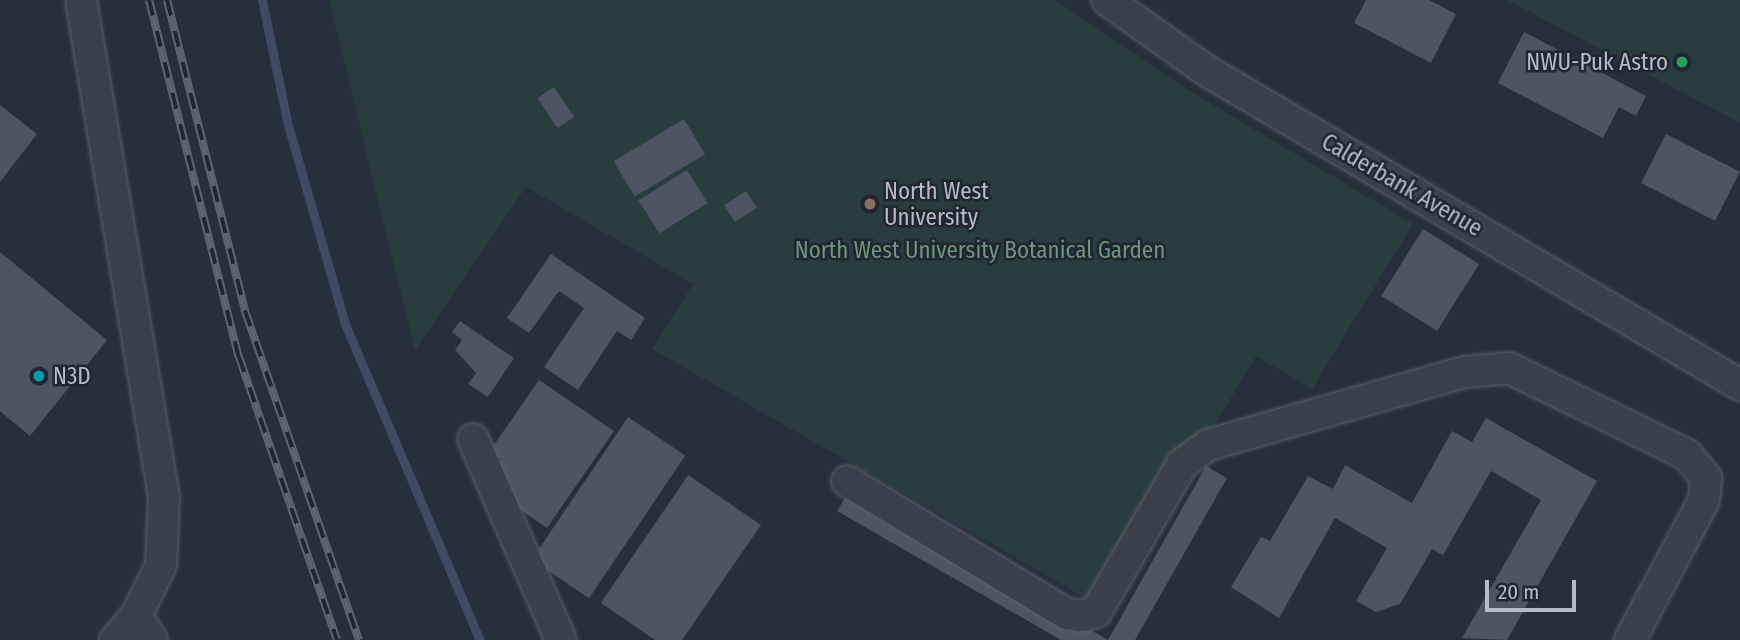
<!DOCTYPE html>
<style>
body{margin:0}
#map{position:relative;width:1740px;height:640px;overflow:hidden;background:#262f3c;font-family:"Fira Sans Condensed",sans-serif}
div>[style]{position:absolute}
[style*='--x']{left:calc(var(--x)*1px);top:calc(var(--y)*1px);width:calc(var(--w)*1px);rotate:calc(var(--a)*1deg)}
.green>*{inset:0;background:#293c3e}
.stream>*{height:9px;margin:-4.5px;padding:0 4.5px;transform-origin:4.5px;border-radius:4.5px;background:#3d4b63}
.building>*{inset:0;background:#4d5564;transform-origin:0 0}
.roads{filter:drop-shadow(0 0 2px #585f6a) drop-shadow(0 0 2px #585f6a)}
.minor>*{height:30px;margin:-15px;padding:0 15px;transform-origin:15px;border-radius:15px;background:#3a414c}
.rail>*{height:8px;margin-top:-4px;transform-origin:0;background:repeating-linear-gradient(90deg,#1f2631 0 16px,#5d6573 0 32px);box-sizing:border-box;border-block:2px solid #5d6573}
.dots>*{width:19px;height:19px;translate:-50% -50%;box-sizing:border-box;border:4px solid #1f2631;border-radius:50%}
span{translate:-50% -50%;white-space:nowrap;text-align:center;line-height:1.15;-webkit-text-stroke:5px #1f2631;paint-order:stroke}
.poi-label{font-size:23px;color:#b6bcc7}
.right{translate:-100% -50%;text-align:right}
.left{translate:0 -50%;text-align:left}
.street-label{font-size:23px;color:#b6bcc7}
.park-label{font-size:23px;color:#6f967a}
.scale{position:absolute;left:1485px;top:580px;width:91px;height:32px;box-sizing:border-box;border:4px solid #b6bcc7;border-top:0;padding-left:9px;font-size:21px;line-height:24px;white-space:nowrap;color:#b6bcc7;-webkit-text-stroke:5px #1f2631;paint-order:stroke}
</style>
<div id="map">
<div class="green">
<div style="clip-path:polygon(329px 0,1055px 0,1185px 88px,1413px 224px,1312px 389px,1256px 356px,1105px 609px,652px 349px,693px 284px,526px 187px,415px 350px)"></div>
<div style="clip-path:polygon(1507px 0,1740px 0,1740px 123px)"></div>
</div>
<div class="stream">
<div style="--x:262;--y:0;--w:128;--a:78.3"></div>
<div style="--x:288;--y:125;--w:207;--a:74"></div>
<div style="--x:345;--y:324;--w:344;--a:66.9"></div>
</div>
<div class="building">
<div style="clip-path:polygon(1366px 0,1429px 0,1456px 14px,1431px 63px,1354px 23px)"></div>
<div style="clip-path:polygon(1524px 32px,1646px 96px,1636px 116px,1619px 107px,1603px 138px,1498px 83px)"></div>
<div style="left:554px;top:87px;width:36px;height:20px;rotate:56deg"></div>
<div style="clip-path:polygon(0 105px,37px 134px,0 182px)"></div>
<div style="left:684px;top:119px;width:41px;height:82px;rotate:59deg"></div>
<div style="left:1666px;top:134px;width:83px;height:55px;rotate:27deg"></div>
<div style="left:687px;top:170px;width:39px;height:57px;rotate:58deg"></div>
<div style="left:746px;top:191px;width:20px;height:26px;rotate:57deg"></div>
<div style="left:1423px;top:229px;width:66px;height:79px;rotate:32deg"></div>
<div style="clip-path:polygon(0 252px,107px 340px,30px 436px,0 411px)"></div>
<div style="clip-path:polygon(551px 254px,645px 318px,631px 340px,617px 331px,578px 390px,544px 367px,584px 308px,559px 291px,529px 333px,507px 318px)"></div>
<div style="clip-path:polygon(460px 321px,514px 358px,488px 397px,468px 384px,476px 373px,455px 350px,462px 340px,452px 332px)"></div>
<div style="clip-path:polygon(539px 380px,614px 431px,547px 528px,502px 497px,511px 484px,493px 471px,501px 459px,489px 452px)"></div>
<div style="left:628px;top:417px;width:69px;height:172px;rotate:34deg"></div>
<div style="clip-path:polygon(1486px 418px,1597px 481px,1507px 640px,1462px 638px,1541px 500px,1491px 471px,1443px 555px,1432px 549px,1400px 604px,1376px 612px,1356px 601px,1387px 548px,1335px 518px,1279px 618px,1231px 587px,1261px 537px,1270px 541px,1308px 476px,1333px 489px,1345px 465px,1412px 503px,1452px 431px,1472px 442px)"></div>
<div style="clip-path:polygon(1206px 466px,1227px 478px,1135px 640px,1061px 640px,837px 511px,849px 491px,1108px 640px)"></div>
<div style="clip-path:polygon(688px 475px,761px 525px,682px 640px,655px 640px,601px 603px)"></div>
</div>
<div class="roads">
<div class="minor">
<div style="--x:81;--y:0;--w:504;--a:80.52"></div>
<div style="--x:164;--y:497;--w:68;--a:92.5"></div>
<div style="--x:161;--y:565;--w:57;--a:116.1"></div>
<div style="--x:136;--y:616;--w:32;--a:131"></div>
<div style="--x:1107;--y:0;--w:123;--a:35.4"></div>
<div style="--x:1207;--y:71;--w:619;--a:30.5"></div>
<div style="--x:473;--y:439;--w:219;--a:66.4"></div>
<div style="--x:847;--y:481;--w:257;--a:31.2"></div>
<div style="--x:1067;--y:614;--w:15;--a:8"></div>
<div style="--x:1082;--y:616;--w:15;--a:-16"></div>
<div style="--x:1096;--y:612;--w:171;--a:-59.8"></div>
<div style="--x:1182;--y:464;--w:32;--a:-36"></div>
<div style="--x:1208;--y:445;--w:267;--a:-15.9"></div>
<div style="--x:1465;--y:372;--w:44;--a:-5.2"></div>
<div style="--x:1509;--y:368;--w:198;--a:26"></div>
<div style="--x:1687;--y:455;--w:30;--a:50"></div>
<div style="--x:1706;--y:478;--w:22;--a:95"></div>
<div style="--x:1704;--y:500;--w:158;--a:117.9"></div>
<div style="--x:136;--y:616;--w:29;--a:56"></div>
</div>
</div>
<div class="rail">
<div style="--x:149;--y:0;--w:368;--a:75.9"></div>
<div style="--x:239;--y:357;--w:299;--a:70.9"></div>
<div style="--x:167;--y:0;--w:321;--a:75.9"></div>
<div style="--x:245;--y:311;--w:348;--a:70.9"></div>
</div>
<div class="dots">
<div style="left:1682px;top:62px;background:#2e9e5b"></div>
<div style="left:870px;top:204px;background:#8d6e63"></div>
<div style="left:39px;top:376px;background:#0f9aa8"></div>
</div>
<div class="poi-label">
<span class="right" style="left:1668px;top:62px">NWU-Puk Astro</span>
<span class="left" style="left:884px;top:204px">North West<br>University</span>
<span class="left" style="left:53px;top:376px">N3D</span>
</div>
<div class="street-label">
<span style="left:1402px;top:185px;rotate:30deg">Calderbank Avenue</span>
</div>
<div class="park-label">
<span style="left:980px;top:250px">North West University Botanical Garden</span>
</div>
<div class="scale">20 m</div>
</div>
